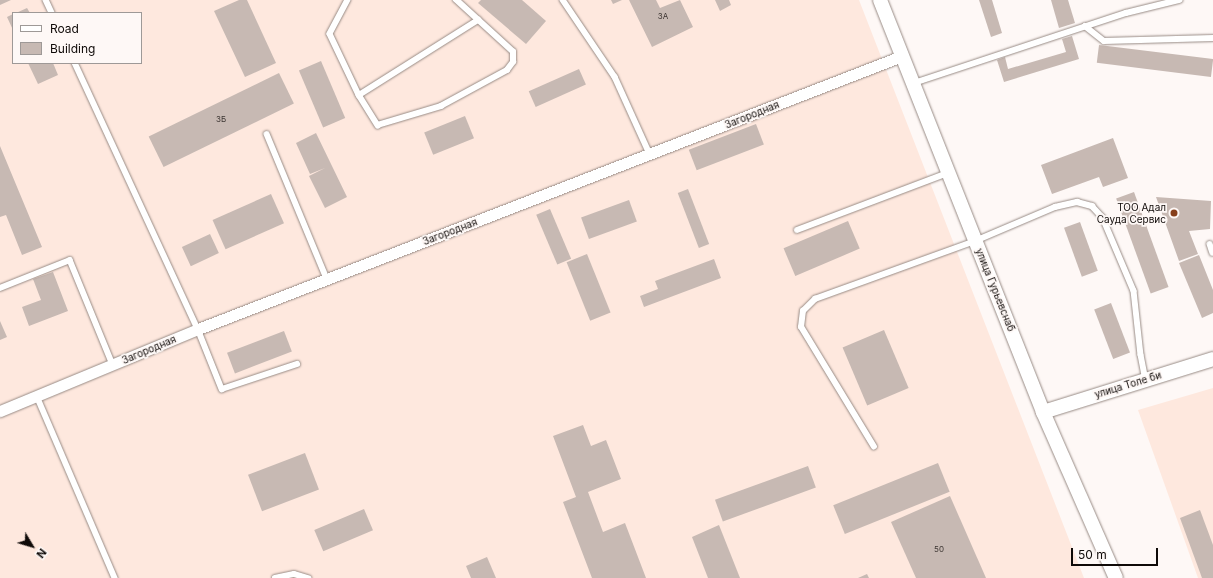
<!DOCTYPE html>
<meta charset="utf-8">
<style>
body{margin:0}
#map{position:relative;width:1213px;height:578px;overflow:hidden;background:#fef8f6;font-family:Inter,sans-serif}
div>[style]{position:absolute}
[style*='--x']{left:calc(var(--x)*1px);top:calc(var(--y)*1px);width:calc(var(--w)*1px);rotate:calc(var(--a)*1deg)}
.built>*{inset:0;background:#fee8de}
.building>*{inset:0;background:#c7b9b3;transform-origin:0 0}
.roads{filter:drop-shadow(0 0 1px #988b85) drop-shadow(0 0 1px #988b85)}
.service>*{height:5.5px;margin:-2.75px;padding:0 2.75px;transform-origin:2.75px;border-radius:2.75px;background:#fff}
.minor>*{height:11px;margin:-5.5px;padding:0 5.5px;transform-origin:5.5px;border-radius:5.5px;background:#fff}
.tertiary>*{height:14px;margin:-7px;padding:0 7px;transform-origin:7px;border-radius:7px;background:#fff}
.dots>*{width:11px;height:11px;translate:-50% -50%;box-sizing:border-box;border:2px solid #fef8f6;border-radius:50%}
span{translate:-50% -50%;white-space:nowrap;text-align:center;line-height:1.15;-webkit-text-stroke:3.5px #fef8f6;paint-order:stroke}
.number-label{font-size:8px;color:#3d3633}
.number-label span{-webkit-text-stroke-width:0}
.street-label{font-size:10px;color:#0f0a08}
.poi-label{font-size:10px;color:#0f0a08}
.right{translate:-100% -50%;text-align:right}
.legend{position:absolute;left:12px;top:12px;width:130px;height:52px;box-sizing:border-box;background:#fef8f6;border:1px solid #9e9997;margin:0;padding:5px 7px;list-style:none;font-size:12px;color:#0f0a08}
.legend li{display:flex;align-items:center;gap:8px;height:20px}
.legend b{width:20px;border:1px solid #9e9997}
.north{position:absolute;left:12px;top:526px;width:40px;height:40px;-webkit-text-stroke:3px #fef8f6;paint-order:stroke;rotate:128deg;font-size:11px;font-weight:700;line-height:16px;text-align:center;color:#0f0a08}
.north::after{content:'';display:block;margin:auto;width:14px;height:18px;background:#0f0a08;clip-path:polygon(50% 0,100% 100%,50% 72%,0 100%)}
.scale{position:absolute;left:1071px;top:548px;width:87px;height:18px;box-sizing:border-box;border:2px solid #0f0a08;border-top:0;padding-left:5px;font-size:12px;line-height:14px;white-space:nowrap;color:#0f0a08;-webkit-text-stroke:3px #fef8f6;paint-order:stroke}
</style>
<div id="map">
<div class="built">
<div style="clip-path:polygon(evenodd,0 0,859px 0,1084px 578px,0 578px,0 0,13px 13px,141px 13px,141px 63px,13px 63px,13px 13px)"></div>
<div style="clip-path:polygon(1213px 388px,1213px 578px,1198px 578px,1138px 410px)"></div>
</div>
<div class="building">
<div style="clip-path:polygon(0 0,11px 0,0 5px)"></div>
<div style="clip-path:polygon(239px 0,247px 0,276px 63px,245px 77px,214px 11px)"></div>
<div style="clip-path:polygon(481px 0,522px 0,546px 21px,526px 44px,478px 3px)"></div>
<div style="clip-path:polygon(611px 0,622px 0,613px 4px)"></div>
<div style="clip-path:polygon(629px 0,656px 0,660px 8px,680px 0,693px 27px,652px 47px)"></div>
<div style="clip-path:polygon(715px 0,729px 0,731px 5px,720px 11px)"></div>
<div style="clip-path:polygon(979px 0,992px 0,1002px 33px,991px 37px)"></div>
<div style="clip-path:polygon(1051px 0,1068px 0,1075px 23px,1059px 28px)"></div>
<div style="clip-path:polygon(27px 8px,30px 13px,16px 13px)"></div>
<div style="clip-path:polygon(13px 14px,13px 30px,7px 17px)"></div>
<div style="clip-path:polygon(1072px 36px,1079px 59px,1004px 82px,997px 60px,1005px 57px,1008px 69px,1066px 52px,1062px 39px)"></div>
<div style="left:1099px;top:45px;width:115px;height:18px;rotate:7deg"></div>
<div style="left:321px;top:61px;width:62px;height:24px;rotate:67deg"></div>
<div style="clip-path:polygon(28px 63px,53px 63px,58px 75px,38px 84px)"></div>
<div style="left:579px;top:69px;width:17px;height:55px;rotate:66deg"></div>
<div style="left:279px;top:73px;width:34px;height:145px;rotate:64deg"></div>
<div style="left:465px;top:116px;width:24px;height:44px;rotate:68deg"></div>
<div style="left:756px;top:124px;width:22px;height:72px;rotate:69deg"></div>
<div style="clip-path:polygon(316px 133px,347px 197px,325px 208px,309px 176px,325px 168px,310px 174px,296px 143px)"></div>
<div style="clip-path:polygon(1113px 138px,1128px 178px,1103px 187px,1099px 177px,1052px 194px,1041px 165px)"></div>
<div style="clip-path:polygon(0 146px,42px 247px,22px 255px,6px 215px,0 217px)"></div>
<div style="left:688px;top:189px;width:59px;height:11px;rotate:69deg"></div>
<div style="left:1134px;top:192px;width:101px;height:19px;rotate:70deg"></div>
<div style="left:271px;top:194px;width:32px;height:64px;rotate:66deg"></div>
<div style="clip-path:polygon(1156px 197px,1211px 201px,1210px 229px,1189px 231px,1198px 254px,1179px 261px)"></div>
<div style="left:629px;top:200px;width:23px;height:51px;rotate:70deg"></div>
<div style="left:550px;top:209px;width:54px;height:15px;rotate:67deg"></div>
<div style="left:848px;top:221px;width:30px;height:70px;rotate:67deg"></div>
<div style="left:1080px;top:222px;width:52px;height:17px;rotate:70deg"></div>
<div style="left:210px;top:234px;width:21px;height:31px;rotate:65deg"></div>
<div style="left:587px;top:254px;width:63px;height:22px;rotate:68deg"></div>
<div style="clip-path:polygon(1199px 255px,1213px 290px,1213px 313px,1202px 318px,1179px 263px)"></div>
<div style="clip-path:polygon(714px 259px,721px 278px,644px 307px,640px 296px,658px 289px,655px 281px)"></div>
<div style="clip-path:polygon(53px 272px,68px 311px,29px 326px,22px 307px,41px 300px,33px 279px)"></div>
<div style="left:1111px;top:303px;width:53px;height:18px;rotate:69deg"></div>
<div style="clip-path:polygon(0 321px,7px 337px,0 340px)"></div>
<div style="left:884px;top:330px;width:63px;height:45px;rotate:67deg"></div>
<div style="left:284px;top:331px;width:22px;height:61px;rotate:69deg"></div>
<div style="clip-path:polygon(583px 425px,591px 446px,606px 440px,621px 479px,588px 492px,603px 532px,625px 523px,646px 578px,592px 578px,563px 502px,576px 497px,553px 436px)"></div>
<div style="left:305px;top:453px;width:39px;height:61px;rotate:69deg"></div>
<div style="left:938px;top:463px;width:31px;height:113px;rotate:68deg"></div>
<div style="left:808px;top:466px;width:23px;height:99px;rotate:70deg"></div>
<div style="clip-path:polygon(950px 496px,986px 578px,916px 578px,891px 522px)"></div>
<div style="left:364px;top:509px;width:23px;height:54px;rotate:67deg"></div>
<div style="clip-path:polygon(1200px 510px,1213px 545px,1213px 578px,1202px 578px,1180px 518px)"></div>
<div style="clip-path:polygon(719px 525px,740px 578px,708px 578px,692px 537px)"></div>
<div style="clip-path:polygon(487px 557px,496px 578px,471px 578px,466px 566px)"></div>
<div style="clip-path:polygon(867px 574px,869px 578px,858px 578px)"></div>
</div>
<div class="roads">
<div class="service">
<div style="--x:46;--y:0;--w:14;--a:65"></div>
<div style="--x:348;--y:0;--w:38;--a:118"></div>
<div style="--x:330;--y:34;--w:68;--a:64.6"></div>
<div style="--x:359;--y:95;--w:36;--a:58"></div>
<div style="--x:378;--y:125;--w:66;--a:-16.8"></div>
<div style="--x:441;--y:106;--w:75;--a:-28.6"></div>
<div style="--x:507;--y:70;--w:10;--a:-53"></div>
<div style="--x:513;--y:62;--w:10;--a:-90"></div>
<div style="--x:513;--y:52;--w:77;--a:-137.6"></div>
<div style="--x:563;--y:0;--w:93;--a:56"></div>
<div style="--x:615;--y:77;--w:85;--a:65.6"></div>
<div style="--x:1085;--y:26;--w:24;--a:38"></div>
<div style="--x:1104;--y:41;--w:109;--a:-1.6"></div>
<div style="--x:75;--y:63;--w:293;--a:65.2"></div>
<div style="--x:198;--y:329;--w:65;--a:68.2"></div>
<div style="--x:222;--y:389;--w:79;--a:-18.4"></div>
<div style="--x:914;--y:83;--w:223;--a:-18.3"></div>
<div style="--x:1126;--y:13;--w:55;--a:-13.8"></div>
<div style="--x:359;--y:95;--w:141;--a:-32.2"></div>
<div style="--x:267;--y:134;--w:157;--a:67.5"></div>
<div style="--x:797;--y:230;--w:161;--a:-20.7"></div>
<div style="--x:1210;--y:244;--w:9;--a:72"></div>
<div style="--x:0;--y:288;--w:75;--a:-21.8"></div>
<div style="--x:70;--y:260;--w:113;--a:67.7"></div>
<div style="--x:37;--y:396;--w:198;--a:66.8"></div>
<div style="--x:874;--y:447;--w:140;--a:-121.3"></div>
<div style="--x:801;--y:327;--w:16;--a:-83"></div>
<div style="--x:803;--y:311;--w:17;--a:-45"></div>
<div style="--x:815;--y:299;--w:170;--a:-19.9"></div>
<div style="--x:975;--y:241;--w:87;--a:-23"></div>
<div style="--x:1055;--y:207;--w:23;--a:-13"></div>
<div style="--x:1077;--y:202;--w:16;--a:15"></div>
<div style="--x:1092;--y:206;--w:16;--a:47"></div>
<div style="--x:1103;--y:218;--w:79;--a:67"></div>
<div style="--x:1134;--y:291;--w:64;--a:83.8"></div>
<div style="--x:1141;--y:355;--w:25;--a:79"></div>
<div style="--x:275;--y:578;--w:19;--a:-12"></div>
<div style="--x:294;--y:574;--w:15;--a:16"></div>
</div>
<div class="minor">
<div style="--x:0;--y:411;--w:214;--a:-22.5"></div>
<div style="--x:198;--y:329;--w:755;--a:-21.2"></div>
</div>
<div class="tertiary">
<div style="--x:880;--y:0;--w:443;--a:68.4"></div>
<div style="--x:1043;--y:412;--w:181;--a:66.3"></div>
<div style="--x:1043;--y:412;--w:178;--a:-17.3"></div>
</div>
</div>
<div class="dots">
<div style="left:1174px;top:213px;background:#87401c"></div>
</div>
<div class="number-label">
<span style="left:663px;top:17px">3А</span>
<span style="left:221px;top:120px">3Б</span>
<span style="left:939px;top:550px">50</span>
</div>
<div class="street-label">
<span style="left:752px;top:115px;rotate:-22deg">Загородная</span>
<span style="left:450px;top:232px;rotate:-21deg">Загородная</span>
<span style="left:995px;top:290px;rotate:68deg">улица Гурьевснаб</span>
<span style="left:149px;top:350px;rotate:-23deg">Загородная</span>
<span style="left:1128px;top:385px;rotate:-17deg">улица Толе би</span>
</div>
<div class="poi-label">
<span class="right" style="left:1166px;top:213px">ТОО Адал<br>Сауда Сервис</span>
</div>
<ul class="legend">
<li><b style="height:5px;background:#fff"></b>Road</li>
<li><b style="height:11px;background:#c7b9b3"></b>Building</li>
</ul>
<div class="north">N</div>
<div class="scale">50 m</div>
</div>
